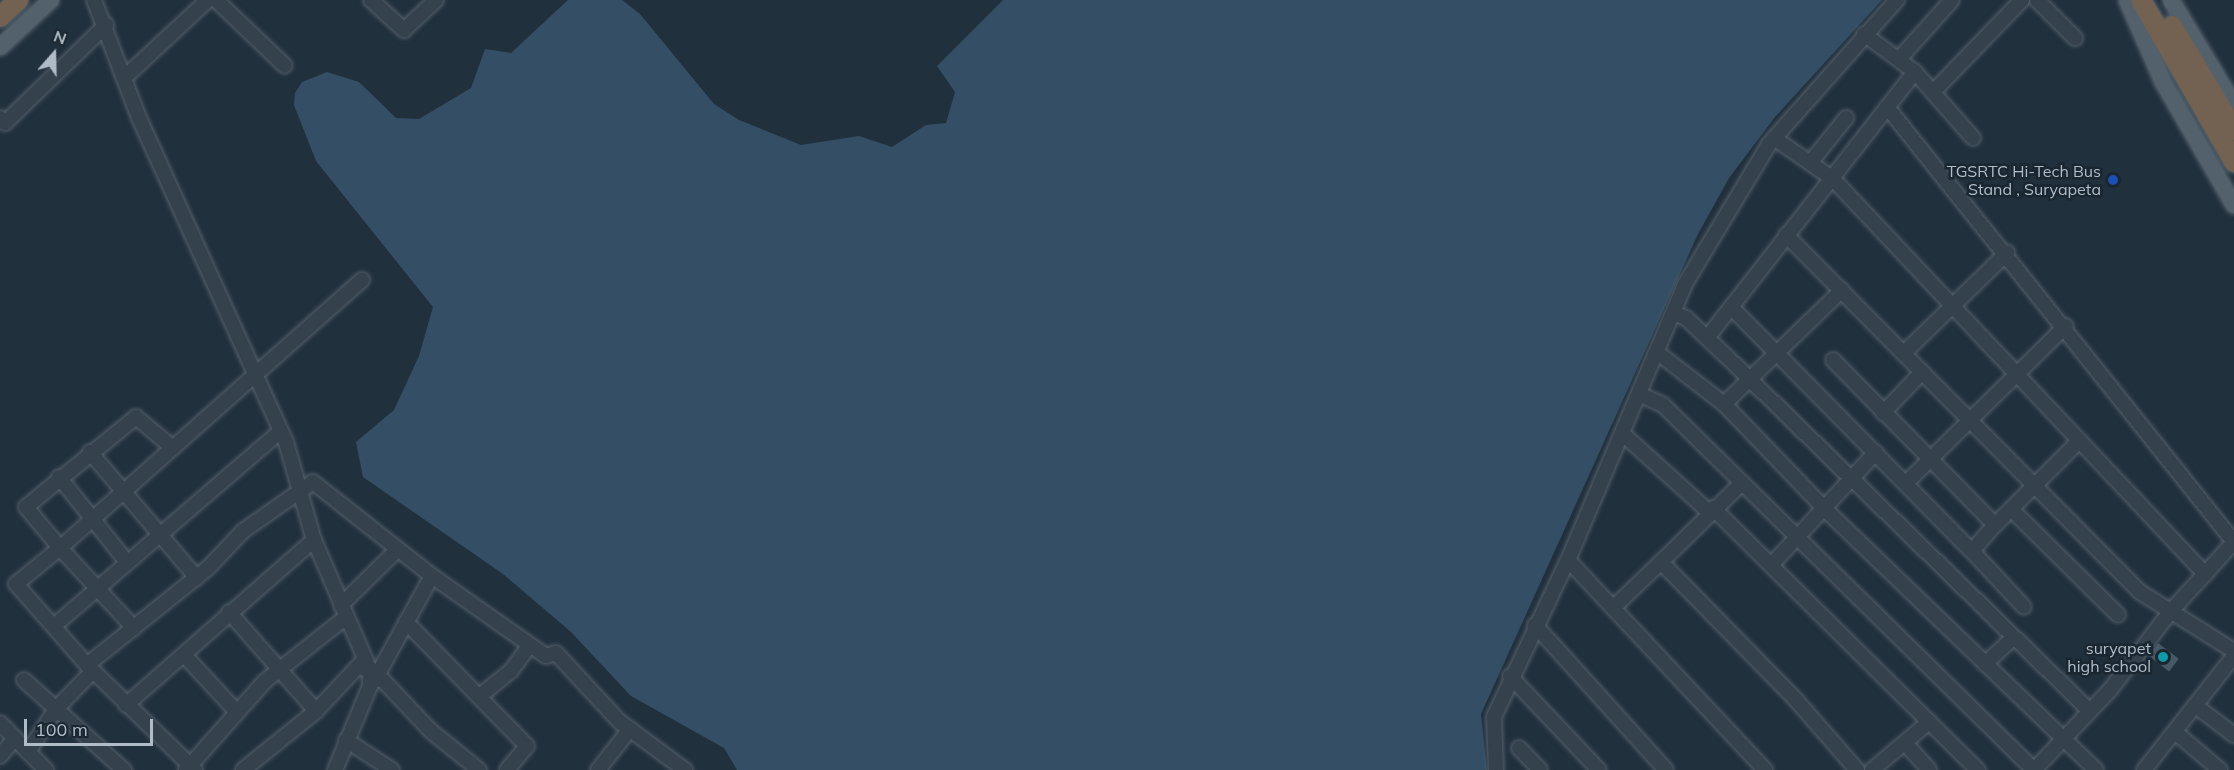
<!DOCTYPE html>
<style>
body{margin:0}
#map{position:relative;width:2234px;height:770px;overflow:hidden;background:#21303d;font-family:Mulish,sans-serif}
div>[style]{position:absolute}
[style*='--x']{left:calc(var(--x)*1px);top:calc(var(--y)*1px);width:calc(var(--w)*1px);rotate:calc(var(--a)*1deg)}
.water>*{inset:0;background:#344f65}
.building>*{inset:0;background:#475866;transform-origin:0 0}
.roads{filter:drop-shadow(0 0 2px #53606b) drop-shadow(0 0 2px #53606b)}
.minor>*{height:14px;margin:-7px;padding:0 7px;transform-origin:7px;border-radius:7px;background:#35424d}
.major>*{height:16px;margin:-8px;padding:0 8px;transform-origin:8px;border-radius:8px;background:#53616d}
.highway>*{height:20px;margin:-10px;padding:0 10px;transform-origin:10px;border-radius:10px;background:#736251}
.dots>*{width:16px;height:16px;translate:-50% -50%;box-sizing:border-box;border:3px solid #1a2731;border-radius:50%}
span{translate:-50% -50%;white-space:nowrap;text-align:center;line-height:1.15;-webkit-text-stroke:5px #1a2731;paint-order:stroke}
.poi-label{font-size:16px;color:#b0bdc8}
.right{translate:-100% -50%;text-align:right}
.north{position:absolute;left:24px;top:24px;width:60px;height:60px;-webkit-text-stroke:4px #1a2731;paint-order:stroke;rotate:20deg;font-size:16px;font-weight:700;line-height:24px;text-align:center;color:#b0bdc8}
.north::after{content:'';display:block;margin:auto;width:21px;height:27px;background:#b0bdc8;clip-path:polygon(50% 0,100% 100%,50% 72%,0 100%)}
.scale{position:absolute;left:24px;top:719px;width:129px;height:27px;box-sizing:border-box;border:3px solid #b0bdc8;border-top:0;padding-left:8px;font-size:18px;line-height:21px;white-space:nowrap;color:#b0bdc8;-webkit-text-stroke:4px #1a2731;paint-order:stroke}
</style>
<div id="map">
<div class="water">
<div style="clip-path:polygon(568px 0,622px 0,640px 14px,714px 104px,739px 120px,801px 145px,859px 136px,892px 147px,926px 125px,946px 123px,955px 92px,937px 66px,1003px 0,1882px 0,1775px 117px,1729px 178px,1698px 234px,1481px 714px,1487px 770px,737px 770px,724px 748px,631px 696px,571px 632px,503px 574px,363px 477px,356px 442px,394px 410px,419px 356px,433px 307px,316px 161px,294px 105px,295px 93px,302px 82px,327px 72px,359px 82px,396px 118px,419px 119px,471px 88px,485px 49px,511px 53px)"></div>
</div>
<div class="building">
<div style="left:2158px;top:643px;width:26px;height:16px;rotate:37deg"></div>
</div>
<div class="roads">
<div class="minor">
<div style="--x:94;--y:0;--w:126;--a:69.1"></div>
<div style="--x:139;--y:118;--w:356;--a:65.6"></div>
<div style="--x:286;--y:442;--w:102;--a:74.1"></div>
<div style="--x:314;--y:540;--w:142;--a:66.7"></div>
<div style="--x:370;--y:670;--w:16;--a:90"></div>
<div style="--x:370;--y:686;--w:91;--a:112.6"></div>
<div style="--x:216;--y:0;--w:95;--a:43.7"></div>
<div style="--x:371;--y:0;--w:45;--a:42.3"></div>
<div style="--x:404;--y:30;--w:44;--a:-43.2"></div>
<div style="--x:2037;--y:0;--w:54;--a:45"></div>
<div style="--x:1864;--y:34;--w:64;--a:36.7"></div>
<div style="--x:1915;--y:72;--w:88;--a:48.7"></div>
<div style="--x:1899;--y:59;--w:79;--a:-48.1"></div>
<div style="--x:124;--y:78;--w:115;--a:-42.9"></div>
<div style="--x:1934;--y:91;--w:127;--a:-46"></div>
<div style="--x:1887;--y:107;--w:556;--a:51.42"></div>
<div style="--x:0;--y:118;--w:7;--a:45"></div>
<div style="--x:5;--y:123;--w:141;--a:-44.1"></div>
<div style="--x:1774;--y:138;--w:72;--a:34.8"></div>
<div style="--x:1833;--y:179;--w:543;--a:46.72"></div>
<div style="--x:1810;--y:163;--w:58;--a:-51.3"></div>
<div style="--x:1786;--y:235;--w:503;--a:45.24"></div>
<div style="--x:2140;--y:592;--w:111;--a:32.1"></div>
<div style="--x:1731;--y:307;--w:343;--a:45.4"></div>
<div style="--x:1972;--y:551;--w:35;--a:-49"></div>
<div style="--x:1674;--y:313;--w:13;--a:23"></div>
<div style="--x:1686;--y:318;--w:59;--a:43.6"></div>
<div style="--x:1729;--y:359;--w:504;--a:44.28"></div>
<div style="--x:1707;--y:338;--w:338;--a:-52"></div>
<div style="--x:1658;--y:353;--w:83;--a:37.7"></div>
<div style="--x:1724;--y:404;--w:153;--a:46.1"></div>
<div style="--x:1830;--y:514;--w:369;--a:43.9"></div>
<div style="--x:1904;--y:353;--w:144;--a:-44.2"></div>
<div style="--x:1833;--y:360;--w:231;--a:45.5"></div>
<div style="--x:1995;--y:525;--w:117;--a:-45"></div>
<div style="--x:1641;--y:395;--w:24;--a:24"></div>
<div style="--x:1663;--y:405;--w:520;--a:44.53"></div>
<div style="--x:2034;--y:770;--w:110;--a:-46.5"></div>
<div style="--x:2110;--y:690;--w:100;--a:-52.3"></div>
<div style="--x:2171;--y:611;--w:93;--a:-47.6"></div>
<div style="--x:1724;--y:404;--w:164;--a:-44"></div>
<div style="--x:1883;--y:413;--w:57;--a:-46.4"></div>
<div style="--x:1623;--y:434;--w:116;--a:42.2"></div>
<div style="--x:90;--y:452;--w:165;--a:49.7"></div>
<div style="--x:59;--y:477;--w:107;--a:51.4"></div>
<div style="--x:1906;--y:483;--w:224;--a:-44.5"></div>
<div style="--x:1713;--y:508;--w:373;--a:44.7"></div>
<div style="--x:2012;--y:510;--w:149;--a:44.7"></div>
<div style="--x:1972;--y:551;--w:76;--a:47.1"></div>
<div style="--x:1568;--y:560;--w:300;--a:-67"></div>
<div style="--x:1685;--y:284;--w:163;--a:-59"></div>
<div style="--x:1769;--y:144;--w:193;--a:-48.4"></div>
<div style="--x:1661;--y:562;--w:113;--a:-44.3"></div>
<div style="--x:1773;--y:563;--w:151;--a:-47.1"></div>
<div style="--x:341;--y:605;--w:80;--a:-44.5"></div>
<div style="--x:1614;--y:607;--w:65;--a:-43.8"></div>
<div style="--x:1661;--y:562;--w:193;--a:45.6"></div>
<div style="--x:1796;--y:700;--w:93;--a:48.9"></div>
<div style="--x:229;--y:612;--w:132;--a:48.7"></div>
<div style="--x:316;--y:711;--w:71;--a:-46.7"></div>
<div style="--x:406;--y:622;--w:173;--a:45.7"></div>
<div style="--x:527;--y:746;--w:31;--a:130"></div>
<div style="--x:1535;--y:625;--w:195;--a:47.9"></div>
<div style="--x:54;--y:626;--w:299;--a:-40.7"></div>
<div style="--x:134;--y:628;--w:109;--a:-132.8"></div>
<div style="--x:60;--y:548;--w:404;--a:-41.6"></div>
<div style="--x:185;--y:656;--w:75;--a:47.2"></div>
<div style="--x:1985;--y:664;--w:38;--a:-43"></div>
<div style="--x:87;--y:665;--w:108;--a:-131.2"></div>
<div style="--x:16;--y:584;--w:57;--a:-39.3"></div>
<div style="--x:60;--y:548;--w:53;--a:-129.7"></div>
<div style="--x:26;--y:507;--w:142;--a:-39.3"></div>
<div style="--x:136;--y:417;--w:48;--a:40"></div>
<div style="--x:365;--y:669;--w:14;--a:25"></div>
<div style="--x:378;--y:675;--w:77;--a:46.6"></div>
<div style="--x:431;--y:731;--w:62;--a:39.1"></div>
<div style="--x:1510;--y:676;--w:129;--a:46.6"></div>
<div style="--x:24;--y:680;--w:135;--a:42"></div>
<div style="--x:374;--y:681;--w:120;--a:-61.1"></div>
<div style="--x:481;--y:695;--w:38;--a:-39"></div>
<div style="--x:511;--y:671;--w:32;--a:-54"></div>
<div style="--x:126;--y:705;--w:250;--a:-41.3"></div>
<div style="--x:2196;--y:706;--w:48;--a:37.3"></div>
<div style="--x:0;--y:723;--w:66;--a:45.6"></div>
<div style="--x:2175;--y:732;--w:59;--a:40.2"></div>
<div style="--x:346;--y:740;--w:55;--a:33.1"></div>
<div style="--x:1905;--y:743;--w:36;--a:48"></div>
<div style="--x:1519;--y:748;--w:30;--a:46"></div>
<div style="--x:28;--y:752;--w:51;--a:-56.9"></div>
<div style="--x:56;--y:709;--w:52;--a:-45.8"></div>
<div style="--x:0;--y:756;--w:23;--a:-50"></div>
<div style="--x:186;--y:770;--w:119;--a:-48.4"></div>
<div style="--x:265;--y:681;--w:103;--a:-38.3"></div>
<div style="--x:195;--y:770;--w:151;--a:-135.8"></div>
<div style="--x:87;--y:665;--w:155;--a:-38.7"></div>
<div style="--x:208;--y:568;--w:51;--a:-46.6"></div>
<div style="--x:243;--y:531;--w:85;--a:-35"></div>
<div style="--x:313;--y:482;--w:152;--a:38.3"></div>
<div style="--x:432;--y:576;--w:139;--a:35.1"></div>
<div style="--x:546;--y:656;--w:10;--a:-17"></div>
<div style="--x:556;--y:653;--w:94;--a:47.2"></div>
<div style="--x:620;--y:722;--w:81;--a:36.4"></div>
<div style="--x:243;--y:770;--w:94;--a:-38.9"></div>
<div style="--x:598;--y:770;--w:52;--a:-52"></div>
<div style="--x:1496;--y:770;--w:53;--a:-92.2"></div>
<div style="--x:1494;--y:717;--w:174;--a:-64.8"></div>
<div style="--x:1568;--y:560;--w:288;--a:46.8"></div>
<div style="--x:1872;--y:770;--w:75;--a:-40.1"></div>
<div style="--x:2144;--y:770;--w:145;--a:-51.7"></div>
</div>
<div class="major">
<div style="--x:2127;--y:0;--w:90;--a:66.3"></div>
<div style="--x:2163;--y:82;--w:142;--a:60"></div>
<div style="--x:2171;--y:0;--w:122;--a:59"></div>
<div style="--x:0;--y:47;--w:69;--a:-42.7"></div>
</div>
<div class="highway">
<div style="--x:2141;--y:0;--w:187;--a:60.1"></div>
<div style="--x:0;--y:17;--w:25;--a:-43"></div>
<div style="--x:2172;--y:26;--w:121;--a:59.2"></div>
</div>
</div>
<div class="dots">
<div style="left:2113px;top:180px;background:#1a4fb4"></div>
<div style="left:2163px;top:657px;background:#0f9aa8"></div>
</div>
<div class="poi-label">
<span class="right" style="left:2101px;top:180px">TGSRTC Hi-Tech Bus<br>Stand , Suryapeta</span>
<span class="right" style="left:2151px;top:657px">suryapet<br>high school</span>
</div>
<div class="north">N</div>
<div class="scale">100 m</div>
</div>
